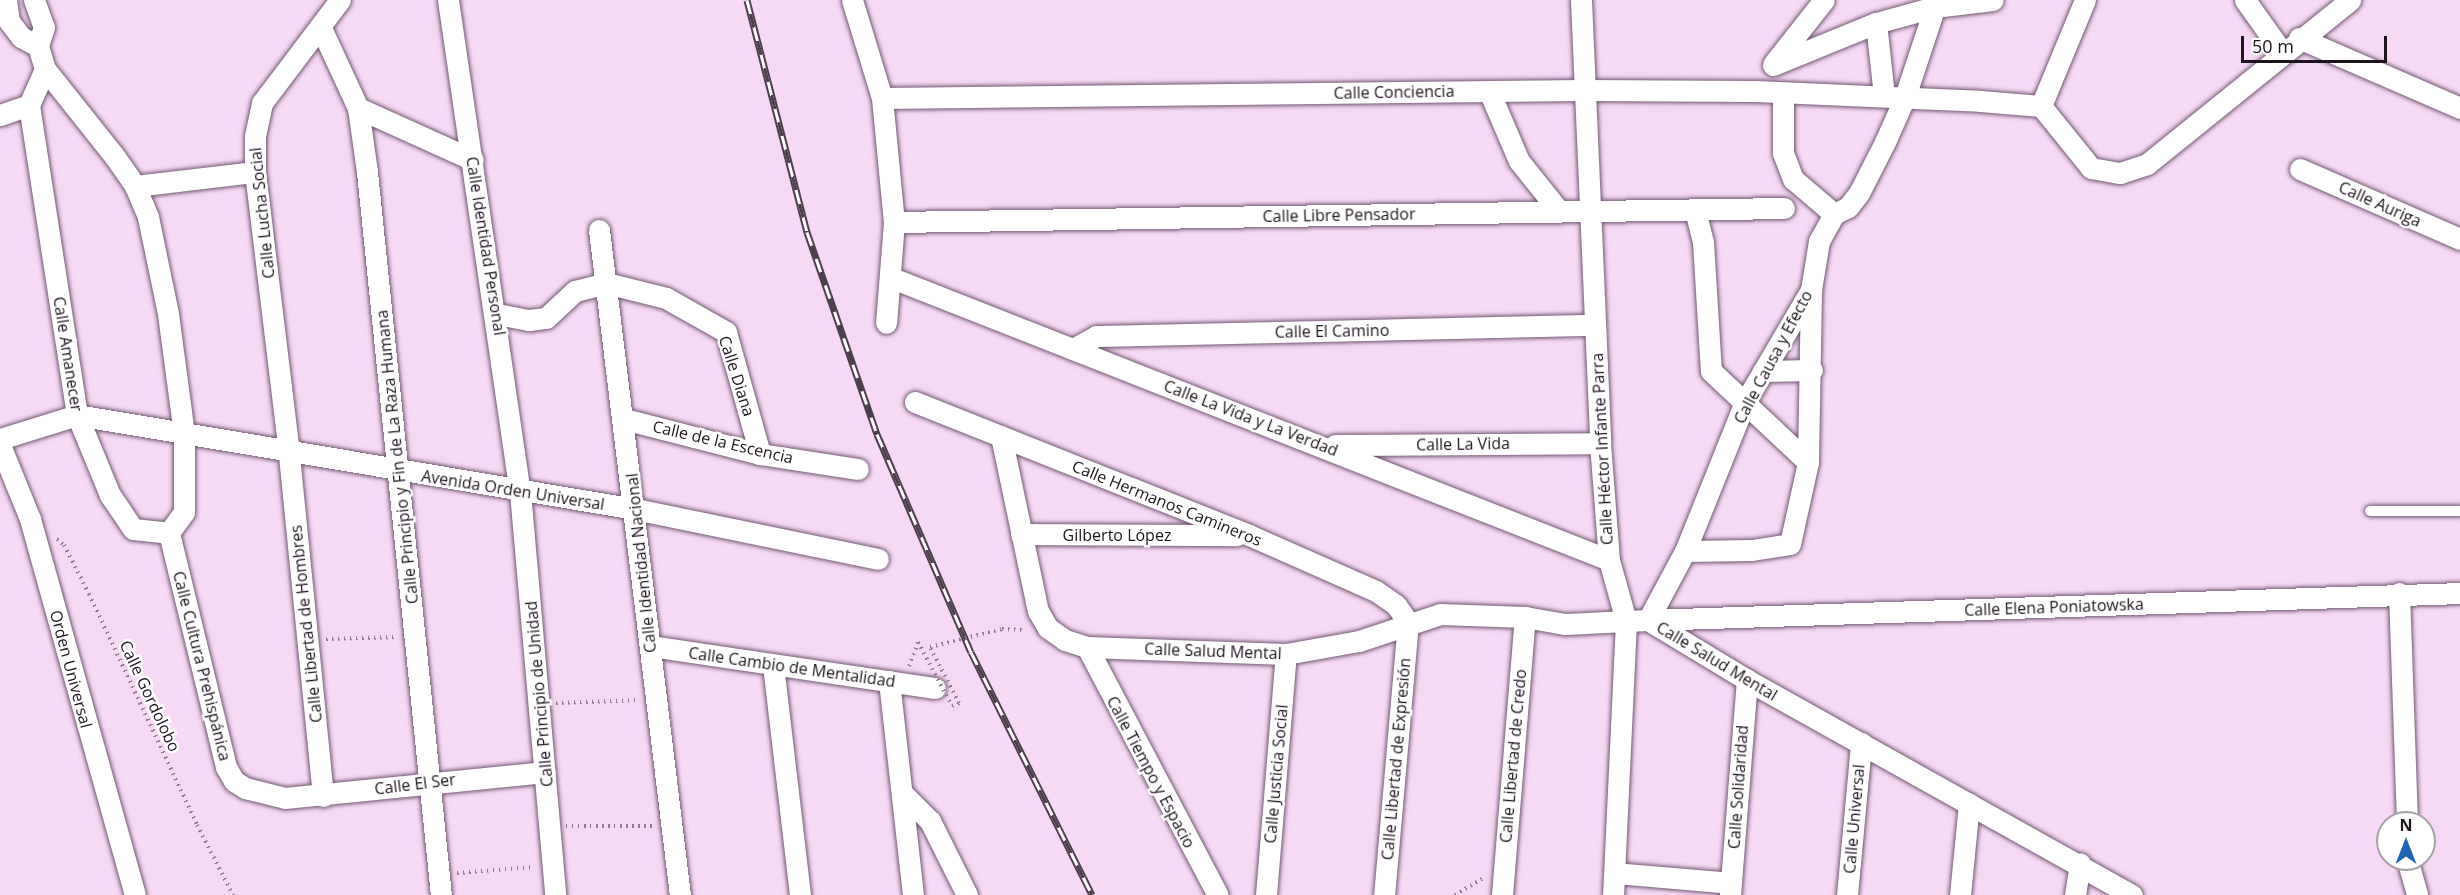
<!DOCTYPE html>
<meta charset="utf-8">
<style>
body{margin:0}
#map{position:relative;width:2460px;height:895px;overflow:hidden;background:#f7d9f6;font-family:"Open Sans",sans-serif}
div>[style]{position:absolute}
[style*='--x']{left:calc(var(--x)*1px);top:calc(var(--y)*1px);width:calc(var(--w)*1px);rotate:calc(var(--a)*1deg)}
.path>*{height:4px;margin-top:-2px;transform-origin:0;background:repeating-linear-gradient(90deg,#8f7b8f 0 1.5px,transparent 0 6px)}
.roads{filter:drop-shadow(0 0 2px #715871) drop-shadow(0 0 2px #715871)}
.service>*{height:10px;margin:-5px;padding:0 5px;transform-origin:5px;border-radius:5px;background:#fff}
.minor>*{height:21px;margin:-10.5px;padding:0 10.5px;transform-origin:10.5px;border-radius:10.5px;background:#fff}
.rail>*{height:7px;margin-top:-3.5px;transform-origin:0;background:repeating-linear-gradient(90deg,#fff 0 14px,#4d3f4d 0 28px);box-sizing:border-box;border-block:2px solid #4d3f4d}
.path-bridge>*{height:4px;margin-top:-2px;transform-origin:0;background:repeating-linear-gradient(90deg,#8f7b8f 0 1.5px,transparent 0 6px)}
span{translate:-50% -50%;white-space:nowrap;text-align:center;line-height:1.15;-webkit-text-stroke:5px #fff;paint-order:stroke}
.street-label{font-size:16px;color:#1e141e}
.north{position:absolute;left:2376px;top:811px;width:60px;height:60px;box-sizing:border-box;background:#fff;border:2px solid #a5a1a5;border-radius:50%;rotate:0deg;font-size:16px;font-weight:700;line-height:24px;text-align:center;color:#1e141e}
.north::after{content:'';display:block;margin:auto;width:21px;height:27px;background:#1c65b5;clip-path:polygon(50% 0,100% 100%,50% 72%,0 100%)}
.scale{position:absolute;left:2241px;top:36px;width:146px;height:27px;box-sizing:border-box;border:3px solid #1e141e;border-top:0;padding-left:8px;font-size:18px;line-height:21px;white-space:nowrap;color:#1e141e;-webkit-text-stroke:4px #fff;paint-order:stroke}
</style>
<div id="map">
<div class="path">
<div style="--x:57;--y:539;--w:9;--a:41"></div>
<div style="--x:64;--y:545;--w:55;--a:63"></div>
<div style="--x:89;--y:594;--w:255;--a:64.9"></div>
<div style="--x:197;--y:825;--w:79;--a:62.8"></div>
<div style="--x:326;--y:639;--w:70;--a:-1.6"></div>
<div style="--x:909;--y:666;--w:26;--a:-69"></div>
<div style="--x:556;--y:703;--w:83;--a:-2.1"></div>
<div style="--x:566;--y:826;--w:86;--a:0"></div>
<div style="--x:457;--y:873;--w:77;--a:-4.5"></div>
<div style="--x:1455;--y:895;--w:35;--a:-31"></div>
</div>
<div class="roads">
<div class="service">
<div style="--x:2370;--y:511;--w:90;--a:0"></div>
</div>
<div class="minor">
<div style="--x:6;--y:0;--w:21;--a:82"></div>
<div style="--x:9;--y:21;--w:20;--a:53"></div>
<div style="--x:21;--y:37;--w:19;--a:28"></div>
<div style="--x:34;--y:0;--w:29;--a:70"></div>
<div style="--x:44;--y:27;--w:20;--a:108"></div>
<div style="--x:38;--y:46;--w:24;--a:73"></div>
<div style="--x:45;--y:69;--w:112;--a:51.5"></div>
<div style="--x:115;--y:157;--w:35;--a:55"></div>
<div style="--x:135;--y:186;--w:34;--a:67"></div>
<div style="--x:148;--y:217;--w:99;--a:78.3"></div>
<div style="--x:168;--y:314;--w:121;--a:82.4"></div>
<div style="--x:184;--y:434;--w:78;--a:90"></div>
<div style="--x:184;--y:512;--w:26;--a:126"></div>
<div style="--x:448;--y:0;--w:497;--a:81.7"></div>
<div style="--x:520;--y:492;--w:405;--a:85"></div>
<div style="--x:852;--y:0;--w:102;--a:73"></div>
<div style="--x:882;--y:98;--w:125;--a:84.5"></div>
<div style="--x:894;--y:222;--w:101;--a:94.5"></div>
<div style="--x:1581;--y:0;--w:443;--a:87.5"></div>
<div style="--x:1600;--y:443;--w:117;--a:85.6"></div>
<div style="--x:1609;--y:560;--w:63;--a:74.4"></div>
<div style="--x:1626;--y:621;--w:274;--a:92.7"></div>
<div style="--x:1937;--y:0;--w:102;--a:108.3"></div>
<div style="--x:1905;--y:97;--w:49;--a:114"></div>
<div style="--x:1885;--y:142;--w:57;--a:117"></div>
<div style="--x:1859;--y:193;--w:18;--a:128"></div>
<div style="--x:1848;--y:207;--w:16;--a:153"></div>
<div style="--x:1834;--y:214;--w:31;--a:119"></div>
<div style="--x:1819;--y:241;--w:50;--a:99.3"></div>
<div style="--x:1811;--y:290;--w:130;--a:120.5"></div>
<div style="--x:1745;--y:402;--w:161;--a:111.9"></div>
<div style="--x:1685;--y:551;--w:78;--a:118.2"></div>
<div style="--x:1648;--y:620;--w:812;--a:-1.9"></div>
<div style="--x:2245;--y:0;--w:64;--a:54.6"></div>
<div style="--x:1876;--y:23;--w:73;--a:83.7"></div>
<div style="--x:321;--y:28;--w:88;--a:65.2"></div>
<div style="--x:358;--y:108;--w:65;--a:82"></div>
<div style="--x:367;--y:172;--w:727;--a:84.16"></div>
<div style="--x:2299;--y:38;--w:176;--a:23.5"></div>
<div style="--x:1774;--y:63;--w:80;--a:-51.6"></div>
<div style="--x:1773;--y:65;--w:111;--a:-22.2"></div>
<div style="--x:1876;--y:23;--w:60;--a:-15.4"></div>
<div style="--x:1934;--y:7;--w:59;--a:-6.8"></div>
<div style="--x:45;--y:69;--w:39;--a:114"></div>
<div style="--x:29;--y:105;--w:314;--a:81.2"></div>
<div style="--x:77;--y:415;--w:87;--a:67.6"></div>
<div style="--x:110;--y:495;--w:41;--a:55.9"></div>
<div style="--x:133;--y:529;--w:36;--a:6"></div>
<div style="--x:1489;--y:91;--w:76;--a:66.8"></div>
<div style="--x:1519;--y:161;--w:64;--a:51.3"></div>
<div style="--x:1783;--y:93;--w:60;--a:90"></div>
<div style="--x:1783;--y:153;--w:28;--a:69"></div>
<div style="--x:1793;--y:179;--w:54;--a:40.5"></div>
<div style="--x:882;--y:98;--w:701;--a:-0.65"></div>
<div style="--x:1583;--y:90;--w:172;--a:0.3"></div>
<div style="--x:1755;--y:91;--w:225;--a:2.5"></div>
<div style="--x:1980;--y:101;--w:61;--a:4.7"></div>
<div style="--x:2041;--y:106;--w:80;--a:51.1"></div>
<div style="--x:2091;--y:168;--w:29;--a:10"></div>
<div style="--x:2120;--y:173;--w:28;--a:-18"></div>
<div style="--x:2147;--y:164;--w:261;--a:-38.9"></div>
<div style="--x:2041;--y:106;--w:115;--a:-67.5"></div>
<div style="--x:358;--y:108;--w:126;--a:24.3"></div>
<div style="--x:0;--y:115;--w:31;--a:-19"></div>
<div style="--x:2300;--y:169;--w:175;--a:23.6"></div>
<div style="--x:135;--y:186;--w:121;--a:-6.7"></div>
<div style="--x:1695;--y:210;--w:33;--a:76"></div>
<div style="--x:1703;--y:242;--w:129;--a:86.5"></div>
<div style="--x:1711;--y:371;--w:133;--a:43.2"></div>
<div style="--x:894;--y:222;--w:890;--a:-0.9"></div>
<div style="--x:599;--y:230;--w:670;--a:83.06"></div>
<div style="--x:892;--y:278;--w:770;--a:21.47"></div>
<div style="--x:497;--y:314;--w:33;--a:11"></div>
<div style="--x:529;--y:320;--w:17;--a:-7"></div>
<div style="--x:546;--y:318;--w:40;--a:-43"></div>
<div style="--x:575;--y:291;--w:32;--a:-14"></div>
<div style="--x:606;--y:283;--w:62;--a:14"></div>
<div style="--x:666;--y:298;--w:69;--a:29.5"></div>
<div style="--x:726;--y:332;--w:127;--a:74.4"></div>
<div style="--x:1073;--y:349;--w:26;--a:-29"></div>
<div style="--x:1096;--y:336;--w:499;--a:-1.3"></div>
<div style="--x:1763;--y:371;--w:49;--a:-1.2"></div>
<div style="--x:915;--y:402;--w:360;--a:21.7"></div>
<div style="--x:1249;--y:535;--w:139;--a:23.8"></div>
<div style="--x:1376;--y:591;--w:24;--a:35"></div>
<div style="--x:1396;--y:605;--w:21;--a:55"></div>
<div style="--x:1408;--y:622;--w:274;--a:95"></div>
<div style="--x:624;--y:419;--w:140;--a:14.4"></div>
<div style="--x:760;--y:454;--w:99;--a:8.7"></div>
<div style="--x:1001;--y:436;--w:179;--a:78.1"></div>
<div style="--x:1038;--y:611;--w:20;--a:60"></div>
<div style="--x:1048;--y:628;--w:21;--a:35"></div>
<div style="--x:1065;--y:640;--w:23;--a:18"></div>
<div style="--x:1087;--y:647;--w:199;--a:2"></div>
<div style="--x:1286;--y:654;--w:74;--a:-10.1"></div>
<div style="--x:1359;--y:641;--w:85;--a:-18.4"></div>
<div style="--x:1440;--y:614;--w:85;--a:2"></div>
<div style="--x:1525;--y:617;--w:41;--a:9.9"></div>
<div style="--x:1565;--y:624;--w:83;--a:-2.8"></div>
<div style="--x:1648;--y:620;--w:116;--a:31.2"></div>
<div style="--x:1747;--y:680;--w:441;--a:29.2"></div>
<div style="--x:0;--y:439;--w:81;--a:-17.3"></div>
<div style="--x:77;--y:415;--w:566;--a:9.56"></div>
<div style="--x:635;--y:509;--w:248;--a:11.6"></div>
<div style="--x:0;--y:445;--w:80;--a:67.9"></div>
<div style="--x:30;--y:519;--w:390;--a:74.4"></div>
<div style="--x:1335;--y:445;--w:265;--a:-0.4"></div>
<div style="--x:169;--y:533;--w:241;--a:76.3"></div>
<div style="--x:226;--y:767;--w:16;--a:60"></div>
<div style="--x:234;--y:781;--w:13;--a:32"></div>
<div style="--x:245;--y:788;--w:41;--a:14"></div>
<div style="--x:285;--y:798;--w:261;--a:-5.7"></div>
<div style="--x:1021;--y:534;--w:216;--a:0.3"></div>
<div style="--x:1685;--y:551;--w:67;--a:-0.9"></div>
<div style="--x:1752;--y:550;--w:38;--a:-9"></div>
<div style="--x:1790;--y:544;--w:84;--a:-77.6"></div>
<div style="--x:1808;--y:462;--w:171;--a:-89"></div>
<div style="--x:2399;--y:593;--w:230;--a:88"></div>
<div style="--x:650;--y:646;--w:288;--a:8.4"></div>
<div style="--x:1087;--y:647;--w:280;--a:62.2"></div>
<div style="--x:773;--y:665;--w:232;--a:83.3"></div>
<div style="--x:889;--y:681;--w:215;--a:83.6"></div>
<div style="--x:902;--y:793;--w:40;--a:45"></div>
<div style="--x:930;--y:821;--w:83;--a:63.4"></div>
<div style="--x:323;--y:796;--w:345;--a:-95.7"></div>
<div style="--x:289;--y:453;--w:283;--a:-96.9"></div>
<div style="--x:255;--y:172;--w:36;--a:-90"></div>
<div style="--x:255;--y:136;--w:34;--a:-78"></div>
<div style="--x:262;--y:103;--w:129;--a:-52.9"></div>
<div style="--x:2407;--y:859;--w:37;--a:74"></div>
<div style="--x:1615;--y:873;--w:116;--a:4.9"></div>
<div style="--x:1266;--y:895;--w:242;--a:-85.3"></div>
<div style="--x:1502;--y:895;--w:279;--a:-85.3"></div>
<div style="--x:1730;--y:895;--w:216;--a:-85.5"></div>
<div style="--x:1847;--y:895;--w:153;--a:-84.7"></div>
<div style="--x:1960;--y:895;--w:92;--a:-84.4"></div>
<div style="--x:2075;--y:895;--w:32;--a:-81"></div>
</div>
</div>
<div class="rail">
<div style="--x:747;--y:0;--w:240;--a:75.5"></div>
<div style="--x:807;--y:232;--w:214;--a:70.9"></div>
<div style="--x:877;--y:434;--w:237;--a:66.7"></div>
<div style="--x:971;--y:652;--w:271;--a:63.5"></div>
</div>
<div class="path-bridge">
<div style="--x:918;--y:642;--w:72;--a:62"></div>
<div style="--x:952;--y:706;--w:8;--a:-23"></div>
<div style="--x:959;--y:703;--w:63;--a:-117.4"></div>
<div style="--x:930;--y:647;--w:74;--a:-14"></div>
<div style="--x:1002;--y:629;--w:22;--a:3"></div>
</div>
<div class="street-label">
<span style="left:1394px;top:92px;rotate:-1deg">Calle Conciencia</span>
<span style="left:2380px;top:204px;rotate:24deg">Calle Auriga</span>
<span style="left:262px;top:213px;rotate:-96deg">Calle Lucha Social</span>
<span style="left:1339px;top:215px;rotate:-1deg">Calle Libre Pensador</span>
<span style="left:486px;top:246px;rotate:81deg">Calle Identidad Personal</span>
<span style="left:1332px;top:331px;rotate:-1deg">Calle El Camino</span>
<span style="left:68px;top:354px;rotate:81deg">Calle Amanecer</span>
<span style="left:1773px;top:357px;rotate:-62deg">Calle Causa y Efecto</span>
<span style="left:737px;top:376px;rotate:72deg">Calle Diana</span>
<span style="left:1251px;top:418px;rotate:21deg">Calle La Vida y La Verdad</span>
<span style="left:723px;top:442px;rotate:13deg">Calle de la Escencia</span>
<span style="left:1463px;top:444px;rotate:-1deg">Calle La Vida</span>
<span style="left:1602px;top:449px;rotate:-93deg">Calle Héctor Infante Parra</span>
<span style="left:397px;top:457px;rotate:-96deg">Calle Principio y Fin de La Raza Humana</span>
<span style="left:513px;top:490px;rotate:9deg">Avenida Orden Universal</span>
<span style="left:1167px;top:503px;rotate:22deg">Calle Hermanos Camineros</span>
<span style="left:1117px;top:535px">Gilberto López</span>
<span style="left:641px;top:563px;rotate:-96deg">Calle Identidad Nacional</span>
<span style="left:2054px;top:607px;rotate:-2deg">Calle Elena Poniatowska</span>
<span style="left:306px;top:624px;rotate:-96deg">Calle Libertad de Hombres</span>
<span style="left:1213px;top:651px;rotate:2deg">Calle Salud Mental</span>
<span style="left:1717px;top:661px;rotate:31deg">Calle Salud Mental</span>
<span style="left:202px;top:666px;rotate:76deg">Calle Cultura Prehispánica</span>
<span style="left:792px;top:667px;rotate:8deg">Calle Cambio de Mentalidad</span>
<span style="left:71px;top:669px;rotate:75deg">Orden Universal</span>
<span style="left:539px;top:694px;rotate:-95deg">Calle Principio de Unidad</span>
<span style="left:150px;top:696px;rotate:65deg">Calle Gordolobo</span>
<span style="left:1513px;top:756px;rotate:-85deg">Calle Libertad de Credo</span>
<span style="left:1396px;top:759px;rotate:-85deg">Calle Libertad de Expresión</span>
<span style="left:1151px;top:772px;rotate:62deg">Calle Tiempo y Espacio</span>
<span style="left:1276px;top:774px;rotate:-85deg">Calle Justicia Social</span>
<span style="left:415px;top:784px;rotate:-7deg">Calle El Ser</span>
<span style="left:1738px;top:787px;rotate:-86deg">Calle Solidaridad</span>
<span style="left:1854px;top:819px;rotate:-85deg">Calle Universal</span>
</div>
<div class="north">N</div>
<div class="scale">50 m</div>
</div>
